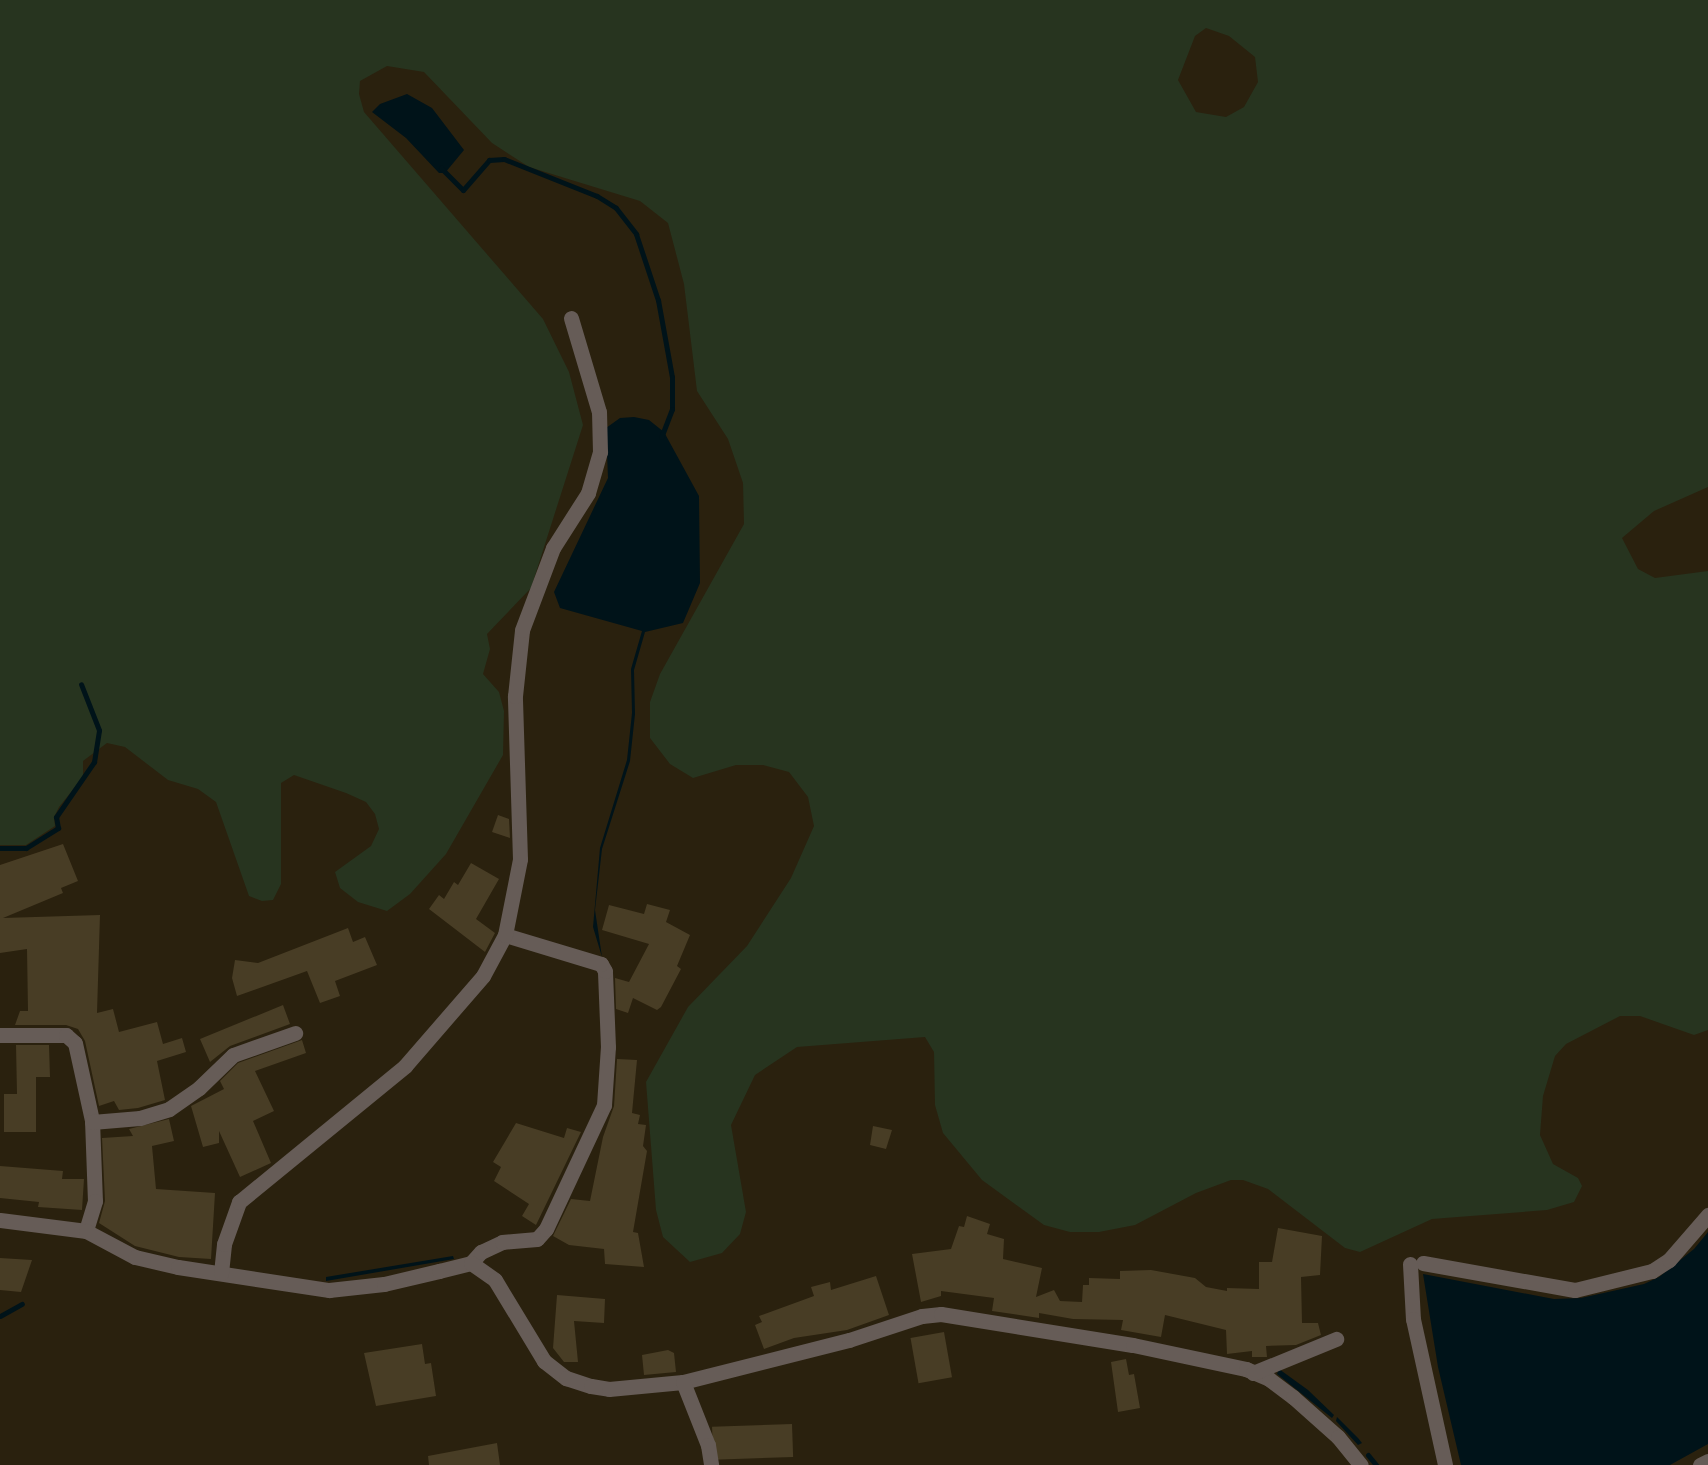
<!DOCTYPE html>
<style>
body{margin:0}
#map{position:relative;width:1708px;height:1465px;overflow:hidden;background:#2a210e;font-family:Jost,sans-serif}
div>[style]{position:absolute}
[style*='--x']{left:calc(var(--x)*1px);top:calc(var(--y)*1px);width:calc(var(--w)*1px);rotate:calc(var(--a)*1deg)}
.green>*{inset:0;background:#27341f}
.water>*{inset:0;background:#001319}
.stream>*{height:5px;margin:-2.5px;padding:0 2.5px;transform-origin:2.5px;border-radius:2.5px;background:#001319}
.building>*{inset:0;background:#483d25;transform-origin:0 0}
.minor>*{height:15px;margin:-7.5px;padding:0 7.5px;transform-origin:7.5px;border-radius:7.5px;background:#665c57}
span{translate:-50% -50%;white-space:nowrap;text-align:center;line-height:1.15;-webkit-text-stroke:4.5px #2a210e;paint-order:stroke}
</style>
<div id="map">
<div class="green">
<div style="clip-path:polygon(evenodd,0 0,1708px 0,1708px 487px,1654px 511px,1622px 538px,1638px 569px,1655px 578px,1708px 571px,1708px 1030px,1694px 1035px,1640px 1016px,1620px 1016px,1566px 1044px,1555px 1056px,1543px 1096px,1540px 1135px,1553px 1164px,1578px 1178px,1582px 1186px,1574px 1202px,1547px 1210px,1432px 1219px,1360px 1252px,1345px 1248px,1268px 1189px,1243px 1180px,1231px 1180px,1196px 1193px,1135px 1225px,1099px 1232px,1070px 1232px,1044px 1225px,982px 1180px,943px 1133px,935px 1105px,934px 1052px,925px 1037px,797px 1047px,755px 1075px,731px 1125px,746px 1212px,740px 1234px,722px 1253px,690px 1262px,663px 1237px,656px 1210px,646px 1082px,688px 1007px,747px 946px,791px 878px,814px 826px,808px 797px,789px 772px,763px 765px,736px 765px,693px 778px,670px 764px,650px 738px,650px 702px,660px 674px,744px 524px,743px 483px,728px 439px,697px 391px,684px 284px,668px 223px,640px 201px,529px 167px,492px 143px,424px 72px,387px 66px,360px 81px,359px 94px,364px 112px,543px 319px,569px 372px,583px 425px,531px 588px,487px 634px,490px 649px,483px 674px,499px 692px,504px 711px,503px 755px,446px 854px,410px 894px,387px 911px,358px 902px,340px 888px,335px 872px,371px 846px,379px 829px,375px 814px,366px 802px,346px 793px,294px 775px,281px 783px,281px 884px,273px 900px,262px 901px,249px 896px,216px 802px,198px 789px,168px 780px,125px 747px,107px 743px,83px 761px,83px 777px,59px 807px,54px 817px,55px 826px,26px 845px,0 845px,0 0,1206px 28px,1229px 36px,1255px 57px,1258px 82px,1244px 107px,1226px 117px,1196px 112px,1178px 80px,1195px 36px,1206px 28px)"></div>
</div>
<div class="water">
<div style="clip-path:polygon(407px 94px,432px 108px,464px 150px,445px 173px,439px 173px,406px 138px,372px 112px,380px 104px)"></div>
<div style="clip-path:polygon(634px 417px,649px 420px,664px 432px,699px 496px,700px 583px,683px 623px,645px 632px,634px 670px,635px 714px,630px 761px,602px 849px,595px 910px,602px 957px,593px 927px,600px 848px,627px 760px,632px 713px,631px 669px,642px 631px,560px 608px,554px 592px,608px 478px,606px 428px,620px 418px)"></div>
<div style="clip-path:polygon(1708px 1232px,1708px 1444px,1670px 1465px,1461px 1465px,1438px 1367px,1423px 1274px,1554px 1299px,1581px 1298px,1644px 1284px,1659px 1277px,1694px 1249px)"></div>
<div style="clip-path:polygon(453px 1256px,454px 1259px,326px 1281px,326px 1277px)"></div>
<div style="clip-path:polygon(1279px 1369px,1308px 1390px,1334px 1415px,1332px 1418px,1277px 1374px)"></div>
<div style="clip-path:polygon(1337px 1417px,1358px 1438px,1362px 1443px,1358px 1445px,1336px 1421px)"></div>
</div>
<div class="stream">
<div style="--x:441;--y:168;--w:31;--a:45"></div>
<div style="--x:463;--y:190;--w:40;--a:-49"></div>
<div style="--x:489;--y:160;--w:15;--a:-4"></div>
<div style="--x:504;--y:159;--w:100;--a:21.7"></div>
<div style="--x:597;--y:196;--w:22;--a:32"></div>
<div style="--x:616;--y:208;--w:33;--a:52"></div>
<div style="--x:636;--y:234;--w:70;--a:71.6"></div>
<div style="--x:658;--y:300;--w:78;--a:79.7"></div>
<div style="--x:672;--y:377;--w:32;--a:90"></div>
<div style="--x:672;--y:409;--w:30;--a:111"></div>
<div style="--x:0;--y:848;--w:26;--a:0"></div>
<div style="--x:26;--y:848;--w:38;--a:-32"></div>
<div style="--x:58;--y:828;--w:11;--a:-100"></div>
<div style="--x:56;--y:817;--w:67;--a:-55.4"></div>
<div style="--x:94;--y:762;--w:32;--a:-81"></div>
<div style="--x:99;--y:730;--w:49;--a:-111.4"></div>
<div style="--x:0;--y:1316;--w:25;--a:-29"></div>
<div style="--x:1368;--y:1455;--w:13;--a:51"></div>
</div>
<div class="building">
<div style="clip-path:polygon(498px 815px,509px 819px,510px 838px,492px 832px)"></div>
<div style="clip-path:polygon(63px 844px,78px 881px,61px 888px,63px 893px,3px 918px,100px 915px,97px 1013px,113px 1009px,119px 1032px,157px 1022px,163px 1044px,182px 1038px,186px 1052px,157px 1061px,165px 1100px,138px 1108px,119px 1110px,114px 1101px,99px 1106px,85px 1041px,78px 1029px,66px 1025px,15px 1025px,20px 1011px,28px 1011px,27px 949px,0 953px,0 865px)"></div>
<div style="clip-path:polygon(471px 863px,499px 879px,476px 919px,495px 933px,485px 952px,429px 909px,439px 895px,444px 899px,454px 882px,458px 885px)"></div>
<div style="clip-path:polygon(647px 904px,670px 910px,666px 922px,690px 935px,677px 966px,681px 969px,661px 1007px,657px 1010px,633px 998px,628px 1013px,616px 1009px,615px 978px,629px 982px,649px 944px,602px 930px,609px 905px,644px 914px)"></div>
<div style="clip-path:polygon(348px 928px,353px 942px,365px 937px,377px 965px,335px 981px,340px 996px,320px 1003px,307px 971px,237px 996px,232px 978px,235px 960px,258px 963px)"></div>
<div style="clip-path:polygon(283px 1005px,290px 1024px,230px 1046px,210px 1062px,200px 1039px)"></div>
<div style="clip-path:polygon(302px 1040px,306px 1053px,255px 1071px,274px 1111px,253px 1121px,271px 1163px,240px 1177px,219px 1131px,219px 1143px,203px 1147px,191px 1106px,224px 1089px,220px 1081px,238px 1063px)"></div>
<div style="clip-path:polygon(16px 1045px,49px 1045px,50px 1077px,36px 1077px,36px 1132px,4px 1132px,4px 1094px,17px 1094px)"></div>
<div style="clip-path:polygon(617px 1059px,637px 1060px,632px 1113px,640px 1115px,638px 1124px,646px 1125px,643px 1146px,647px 1151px,633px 1232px,638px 1233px,644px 1267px,605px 1264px,604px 1249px,569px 1245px,553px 1236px,571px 1199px,590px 1201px,603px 1137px,614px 1106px)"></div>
<div style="clip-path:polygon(169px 1119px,174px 1141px,152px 1146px,156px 1189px,215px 1193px,211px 1259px,179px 1257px,135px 1246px,99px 1223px,105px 1201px,102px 1138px,133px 1136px,129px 1129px)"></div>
<div style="clip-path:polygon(516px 1123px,564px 1138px,567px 1128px,581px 1132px,536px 1225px,522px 1216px,529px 1204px,494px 1181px,501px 1167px,493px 1162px)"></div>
<div style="clip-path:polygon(873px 1126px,892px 1130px,886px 1149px,870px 1145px)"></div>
<div style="clip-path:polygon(0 1166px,63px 1171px,62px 1179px,84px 1179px,82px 1210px,38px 1207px,39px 1202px,0 1198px)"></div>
<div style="clip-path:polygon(967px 1216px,990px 1224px,987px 1234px,1004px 1239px,1003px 1259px,1042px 1268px,1036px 1297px,1054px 1290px,1060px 1301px,1082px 1302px,1083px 1285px,1089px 1285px,1089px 1278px,1120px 1279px,1120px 1271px,1151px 1270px,1195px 1278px,1206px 1287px,1227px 1291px,1227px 1288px,1259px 1289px,1259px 1262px,1272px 1262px,1278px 1228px,1322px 1236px,1320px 1275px,1301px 1277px,1302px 1323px,1318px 1323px,1321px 1335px,1296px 1345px,1266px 1346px,1267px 1357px,1252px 1357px,1252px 1351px,1227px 1354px,1226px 1330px,1165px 1315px,1161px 1337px,1121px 1330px,1123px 1320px,1073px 1319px,1039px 1313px,1039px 1318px,992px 1311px,994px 1298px,941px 1291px,941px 1296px,921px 1302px,912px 1254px,951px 1249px,959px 1226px,964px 1227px)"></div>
<div style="clip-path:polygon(0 1258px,32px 1260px,21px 1292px,0 1290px)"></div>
<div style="clip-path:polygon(876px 1276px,889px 1315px,847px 1330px,794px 1338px,764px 1349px,755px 1325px,762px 1322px,759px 1316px,814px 1296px,811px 1287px,830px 1282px,831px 1290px)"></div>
<div style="clip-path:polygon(557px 1295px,605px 1299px,604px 1323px,574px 1321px,578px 1362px,564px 1362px,553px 1348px)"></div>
<div style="left:944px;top:1332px;width:46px;height:34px;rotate:80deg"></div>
<div style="clip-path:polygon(422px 1344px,425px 1364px,431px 1363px,436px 1396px,376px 1406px,364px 1353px)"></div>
<div style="clip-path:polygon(668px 1350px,674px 1353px,676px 1372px,644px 1375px,642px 1355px)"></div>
<div style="clip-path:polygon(1126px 1359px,1129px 1375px,1134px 1374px,1140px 1408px,1118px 1412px,1111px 1362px)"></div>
<div style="left:792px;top:1424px;width:33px;height:80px;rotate:88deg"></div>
<div style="clip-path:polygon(497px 1443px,500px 1465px,429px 1465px,428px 1456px)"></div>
</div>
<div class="minor">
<div style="--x:0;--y:1035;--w:66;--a:0"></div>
<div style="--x:66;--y:1035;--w:12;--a:42"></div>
<div style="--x:75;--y:1043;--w:79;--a:77.6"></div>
<div style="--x:92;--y:1120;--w:81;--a:87.9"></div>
<div style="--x:95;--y:1201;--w:31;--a:107"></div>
<div style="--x:92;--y:1122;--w:48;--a:-4.8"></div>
<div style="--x:140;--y:1118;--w:30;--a:-17"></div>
<div style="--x:169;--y:1109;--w:37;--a:-35"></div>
<div style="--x:199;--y:1088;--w:47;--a:-44.1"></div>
<div style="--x:233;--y:1055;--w:66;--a:-19.5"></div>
<div style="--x:0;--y:1220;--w:87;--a:7.3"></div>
<div style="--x:86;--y:1231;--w:55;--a:28"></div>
<div style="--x:135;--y:1257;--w:44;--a:13.1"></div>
<div style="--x:178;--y:1267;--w:153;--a:8.7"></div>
<div style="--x:329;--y:1290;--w:55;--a:-6.2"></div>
<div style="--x:384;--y:1284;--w:57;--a:-13.3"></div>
<div style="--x:439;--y:1271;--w:33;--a:-14"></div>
<div style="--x:471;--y:1263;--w:15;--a:-48"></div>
<div style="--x:481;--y:1252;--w:23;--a:-25"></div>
<div style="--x:502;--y:1242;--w:35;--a:-5"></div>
<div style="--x:537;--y:1239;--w:13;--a:-48"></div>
<div style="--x:546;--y:1229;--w:137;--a:-64.9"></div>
<div style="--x:604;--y:1105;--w:58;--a:-86.1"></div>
<div style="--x:608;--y:1047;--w:76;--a:-92.3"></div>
<div style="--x:605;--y:971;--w:8;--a:-120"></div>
<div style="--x:601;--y:964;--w:100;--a:-163.2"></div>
<div style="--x:471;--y:1263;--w:29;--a:35"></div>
<div style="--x:495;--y:1280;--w:95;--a:58.8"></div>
<div style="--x:544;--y:1361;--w:28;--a:38"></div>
<div style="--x:566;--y:1378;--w:26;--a:18"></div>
<div style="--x:591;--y:1386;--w:18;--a:9"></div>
<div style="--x:609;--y:1389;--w:74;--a:-5.4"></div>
<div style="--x:683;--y:1382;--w:171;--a:-14.2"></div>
<div style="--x:849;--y:1340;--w:77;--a:-18.2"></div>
<div style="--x:922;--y:1316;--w:19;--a:-6"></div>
<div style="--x:941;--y:1314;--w:194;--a:9.2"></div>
<div style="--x:1133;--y:1345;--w:116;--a:12"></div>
<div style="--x:1246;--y:1369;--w:25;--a:23"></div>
<div style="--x:1269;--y:1379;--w:30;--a:37"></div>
<div style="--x:1293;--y:1397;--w:60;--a:41.6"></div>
<div style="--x:1338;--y:1437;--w:36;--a:51"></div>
<div style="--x:1423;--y:1263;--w:154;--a:10.1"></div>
<div style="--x:1575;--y:1290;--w:79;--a:-13.9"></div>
<div style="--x:1652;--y:1271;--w:20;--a:-33"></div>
<div style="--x:1669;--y:1260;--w:60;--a:-49.1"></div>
<div style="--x:1410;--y:1264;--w:55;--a:86.9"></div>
<div style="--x:1413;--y:1319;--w:149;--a:77.6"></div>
<div style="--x:221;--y:1273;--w:29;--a:-84"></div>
<div style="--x:224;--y:1244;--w:45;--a:-70.3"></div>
<div style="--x:239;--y:1202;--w:215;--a:-39.3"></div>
<div style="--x:405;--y:1066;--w:119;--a:-49.1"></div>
<div style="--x:483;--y:976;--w:47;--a:-61.8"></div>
<div style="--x:505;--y:935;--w:77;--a:-78.8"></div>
<div style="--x:520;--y:859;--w:163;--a:-91.8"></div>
<div style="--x:515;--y:696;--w:66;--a:-83.9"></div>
<div style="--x:522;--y:630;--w:88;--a:-69.3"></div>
<div style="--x:553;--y:548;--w:65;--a:-57.5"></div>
<div style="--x:588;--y:493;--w:43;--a:-73.7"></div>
<div style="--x:600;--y:452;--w:40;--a:-91.4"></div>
<div style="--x:599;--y:412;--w:98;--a:-106.6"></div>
<div style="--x:1253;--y:1373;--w:90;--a:-22.3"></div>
<div style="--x:683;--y:1382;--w:68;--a:68.4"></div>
<div style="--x:708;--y:1445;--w:20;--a:81"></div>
<div style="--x:1700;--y:1465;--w:9;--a:-27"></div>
</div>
</div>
